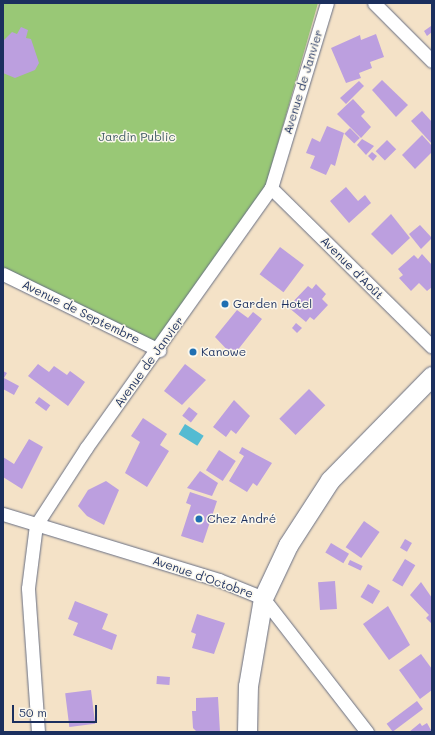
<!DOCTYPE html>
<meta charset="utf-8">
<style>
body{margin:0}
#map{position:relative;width:435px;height:735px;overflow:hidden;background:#f4e2c7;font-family:Mali,sans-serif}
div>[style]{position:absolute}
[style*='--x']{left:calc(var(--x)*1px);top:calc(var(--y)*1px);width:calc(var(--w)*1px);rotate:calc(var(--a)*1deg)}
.green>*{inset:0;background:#99c876}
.water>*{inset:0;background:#54bbd2;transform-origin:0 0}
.building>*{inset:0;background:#bc9fdf;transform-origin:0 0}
.roads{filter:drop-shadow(0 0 1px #676e83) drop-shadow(0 0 1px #676e83)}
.street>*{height:13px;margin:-6.5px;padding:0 6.5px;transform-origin:6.5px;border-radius:6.5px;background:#fff}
.secondary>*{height:19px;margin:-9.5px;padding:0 9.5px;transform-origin:9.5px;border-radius:9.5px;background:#fff}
.dots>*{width:11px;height:11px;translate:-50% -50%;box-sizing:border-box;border:2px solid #fbf7ec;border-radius:50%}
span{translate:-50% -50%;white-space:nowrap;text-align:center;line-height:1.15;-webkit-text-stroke:3px #fbf7ec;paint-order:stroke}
.street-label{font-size:12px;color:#1b2f5e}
.park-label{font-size:12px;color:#415d65}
.poi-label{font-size:12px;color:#1b2f5e}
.left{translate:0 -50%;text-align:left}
.frame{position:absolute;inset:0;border:4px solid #1b2f5e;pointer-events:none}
.scale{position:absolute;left:12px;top:705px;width:85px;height:18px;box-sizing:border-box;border:2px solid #1b2f5e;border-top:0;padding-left:5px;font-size:12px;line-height:14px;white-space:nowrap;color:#1b2f5e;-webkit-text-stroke:3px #fbf7ec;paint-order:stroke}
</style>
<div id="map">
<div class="green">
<div style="clip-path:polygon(3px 3px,318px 3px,266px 185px,156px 345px,3px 269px)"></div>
</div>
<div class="water">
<div style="left:185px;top:424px;width:22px;height:12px;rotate:32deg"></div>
</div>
<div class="building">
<div style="clip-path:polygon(431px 26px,432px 32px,427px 36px,424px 31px)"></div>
<div style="clip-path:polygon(21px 27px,28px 30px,26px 38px,31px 39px,39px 63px,35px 70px,15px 78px,3px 73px,3px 41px,12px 32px,17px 34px)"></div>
<div style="clip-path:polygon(376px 34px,384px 57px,370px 62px,372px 68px,359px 73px,361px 78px,346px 83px,331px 48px,360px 35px,361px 40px)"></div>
<div style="clip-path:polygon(382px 80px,408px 105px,396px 117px,372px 90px)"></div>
<div style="clip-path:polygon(359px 81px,364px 86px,346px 104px,340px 98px)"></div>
<div style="clip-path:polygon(353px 99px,365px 112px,361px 116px,371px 127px,361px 138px,337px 114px)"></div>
<div style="clip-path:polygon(422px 111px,432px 122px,432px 144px,411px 121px)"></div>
<div style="clip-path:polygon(327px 126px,344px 133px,335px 166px,331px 164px,326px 175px,310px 168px,315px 156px,306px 153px,312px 138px,320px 142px)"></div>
<div style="left:350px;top:128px;width:14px;height:8px;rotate:45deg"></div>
<div style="clip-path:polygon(422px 135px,432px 146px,432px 152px,415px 169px,402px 155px)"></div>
<div style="clip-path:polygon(362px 139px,374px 146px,366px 155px,357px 145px)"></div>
<div style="left:387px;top:140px;width:13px;height:16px;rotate:45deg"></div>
<div style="clip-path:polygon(372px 152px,377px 156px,373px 161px,368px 156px)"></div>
<div style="clip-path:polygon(346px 187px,358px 201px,365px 195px,371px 203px,349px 223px,330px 201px)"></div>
<div style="clip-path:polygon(391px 214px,410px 238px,392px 255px,371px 234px)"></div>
<div style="clip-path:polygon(420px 225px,432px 238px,421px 249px,409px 234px)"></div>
<div style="left:280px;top:247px;width:30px;height:34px;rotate:37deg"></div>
<div style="clip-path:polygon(422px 254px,432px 265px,432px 287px,427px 291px,419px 283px,411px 291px,399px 278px,403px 275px,398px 269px,414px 255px,418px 259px)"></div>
<div style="clip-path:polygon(316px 284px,326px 294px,322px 299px,328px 305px,314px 320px,310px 317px,306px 322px,288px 307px,308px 286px,312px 289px)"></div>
<div style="clip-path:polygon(237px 310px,248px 318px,253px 312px,262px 319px,233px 356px,215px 337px)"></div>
<div style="clip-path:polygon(296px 323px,302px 328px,297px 333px,292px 328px)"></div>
<div style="clip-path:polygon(38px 364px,49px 372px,54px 366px,67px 375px,70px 371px,85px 382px,68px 406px,28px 376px)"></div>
<div style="clip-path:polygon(185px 364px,206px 380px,182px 405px,164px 391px)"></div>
<div style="clip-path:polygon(3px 371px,7px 373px,4px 378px,19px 386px,14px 395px,3px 389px)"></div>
<div style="left:309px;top:389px;width:23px;height:42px;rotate:45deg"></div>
<div style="left:39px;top:397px;width:14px;height:7px;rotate:36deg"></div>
<div style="clip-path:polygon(234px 400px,250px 416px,236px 434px,231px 430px,226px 437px,213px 427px)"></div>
<div style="left:189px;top:407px;width:11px;height:11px;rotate:38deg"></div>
<div style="clip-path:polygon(143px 418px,167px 434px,160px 445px,169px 451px,147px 487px,125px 473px,140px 442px,131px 436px)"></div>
<div style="clip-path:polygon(29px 439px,43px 447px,22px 489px,3px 477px,3px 457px,14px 464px)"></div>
<div style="clip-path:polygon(242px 447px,272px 463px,257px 486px,253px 483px,247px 492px,229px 481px,244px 456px,239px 453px)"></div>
<div style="left:219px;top:450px;width:20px;height:24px;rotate:33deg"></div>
<div style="clip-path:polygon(200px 471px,218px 483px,212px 496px,187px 488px)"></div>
<div style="clip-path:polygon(106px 481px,119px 490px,104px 525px,87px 516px,78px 506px,88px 490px)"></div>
<div style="clip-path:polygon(190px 492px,217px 501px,203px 543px,181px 536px,191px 505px,186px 503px)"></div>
<div style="left:364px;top:521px;width:19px;height:32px;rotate:35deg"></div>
<div style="left:405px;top:539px;width:8px;height:10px;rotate:30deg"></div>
<div style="left:331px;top:543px;width:21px;height:11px;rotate:31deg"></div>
<div style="left:405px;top:559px;width:12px;height:25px;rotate:31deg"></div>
<div style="left:350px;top:560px;width:14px;height:5px;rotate:25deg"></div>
<div style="left:335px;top:581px;width:28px;height:17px;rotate:86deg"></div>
<div style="clip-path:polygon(421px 582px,432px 598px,432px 624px,426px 618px,429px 615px,410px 595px)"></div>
<div style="left:368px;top:584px;width:14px;height:15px;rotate:30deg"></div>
<div style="clip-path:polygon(75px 601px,108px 614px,102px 629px,117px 635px,112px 650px,73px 635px,78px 623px,68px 619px)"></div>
<div style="clip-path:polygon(388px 606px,410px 645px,389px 660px,363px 624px)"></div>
<div style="clip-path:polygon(197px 614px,225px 623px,214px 654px,192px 648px,196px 634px,191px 632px)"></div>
<div style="clip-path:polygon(421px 654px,432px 669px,432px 690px,420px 699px,399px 670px)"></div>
<div style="left:157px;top:676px;width:13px;height:8px;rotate:4deg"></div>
<div style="left:91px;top:690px;width:34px;height:26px;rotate:83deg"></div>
<div style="clip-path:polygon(218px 697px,220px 732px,197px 732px,193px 728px,192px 711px,196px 711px,196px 698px)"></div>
<div style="left:417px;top:701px;width:10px;height:38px;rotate:53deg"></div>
<div style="clip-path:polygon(420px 723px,422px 726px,427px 723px,432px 732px,409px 732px)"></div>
</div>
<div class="roads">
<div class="street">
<div style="--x:374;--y:3;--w:82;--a:45"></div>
<div style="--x:271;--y:188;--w:226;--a:44.6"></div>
<div style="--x:3;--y:274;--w:174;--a:26"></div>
<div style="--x:3;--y:514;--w:226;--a:17"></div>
<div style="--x:219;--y:580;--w:48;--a:22.2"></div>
<div style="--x:263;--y:598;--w:170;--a:52.2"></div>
<div style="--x:38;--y:732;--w:144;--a:-94"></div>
<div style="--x:28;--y:588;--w:64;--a:-82.8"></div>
<div style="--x:36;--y:525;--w:92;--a:-57"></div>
<div style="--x:86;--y:448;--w:319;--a:-54.6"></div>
<div style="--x:271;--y:188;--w:193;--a:-73.2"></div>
</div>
<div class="secondary">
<div style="--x:247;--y:732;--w:46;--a:-88.8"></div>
<div style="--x:248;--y:686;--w:89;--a:-80.3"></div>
<div style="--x:263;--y:598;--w:59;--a:-64.7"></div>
<div style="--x:288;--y:545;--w:77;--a:-57.1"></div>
<div style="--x:330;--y:480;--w:146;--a:-45.6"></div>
</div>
</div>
<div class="dots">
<div style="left:225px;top:304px;background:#1f6fb2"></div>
<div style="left:193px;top:352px;background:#1f6fb2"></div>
<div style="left:199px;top:519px;background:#1f6fb2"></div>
</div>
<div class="street-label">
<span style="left:303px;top:82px;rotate:-73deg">Avenue de Janvier</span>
<span style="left:352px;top:268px;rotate:45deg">Avenue d'Août</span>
<span style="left:81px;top:312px;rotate:26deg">Avenue de Septembre</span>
<span style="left:149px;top:362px;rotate:-54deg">Avenue de Janvier</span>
<span style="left:203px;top:577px;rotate:19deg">Avenue d'Octobre</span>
</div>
<div class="park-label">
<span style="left:137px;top:137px">Jardin Public</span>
</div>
<div class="poi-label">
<span class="left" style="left:233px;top:304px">Garden Hotel</span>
<span class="left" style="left:201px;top:352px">Kanowe</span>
<span class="left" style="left:207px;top:519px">Chez André</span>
</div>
<div class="frame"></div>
<div class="scale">50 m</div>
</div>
